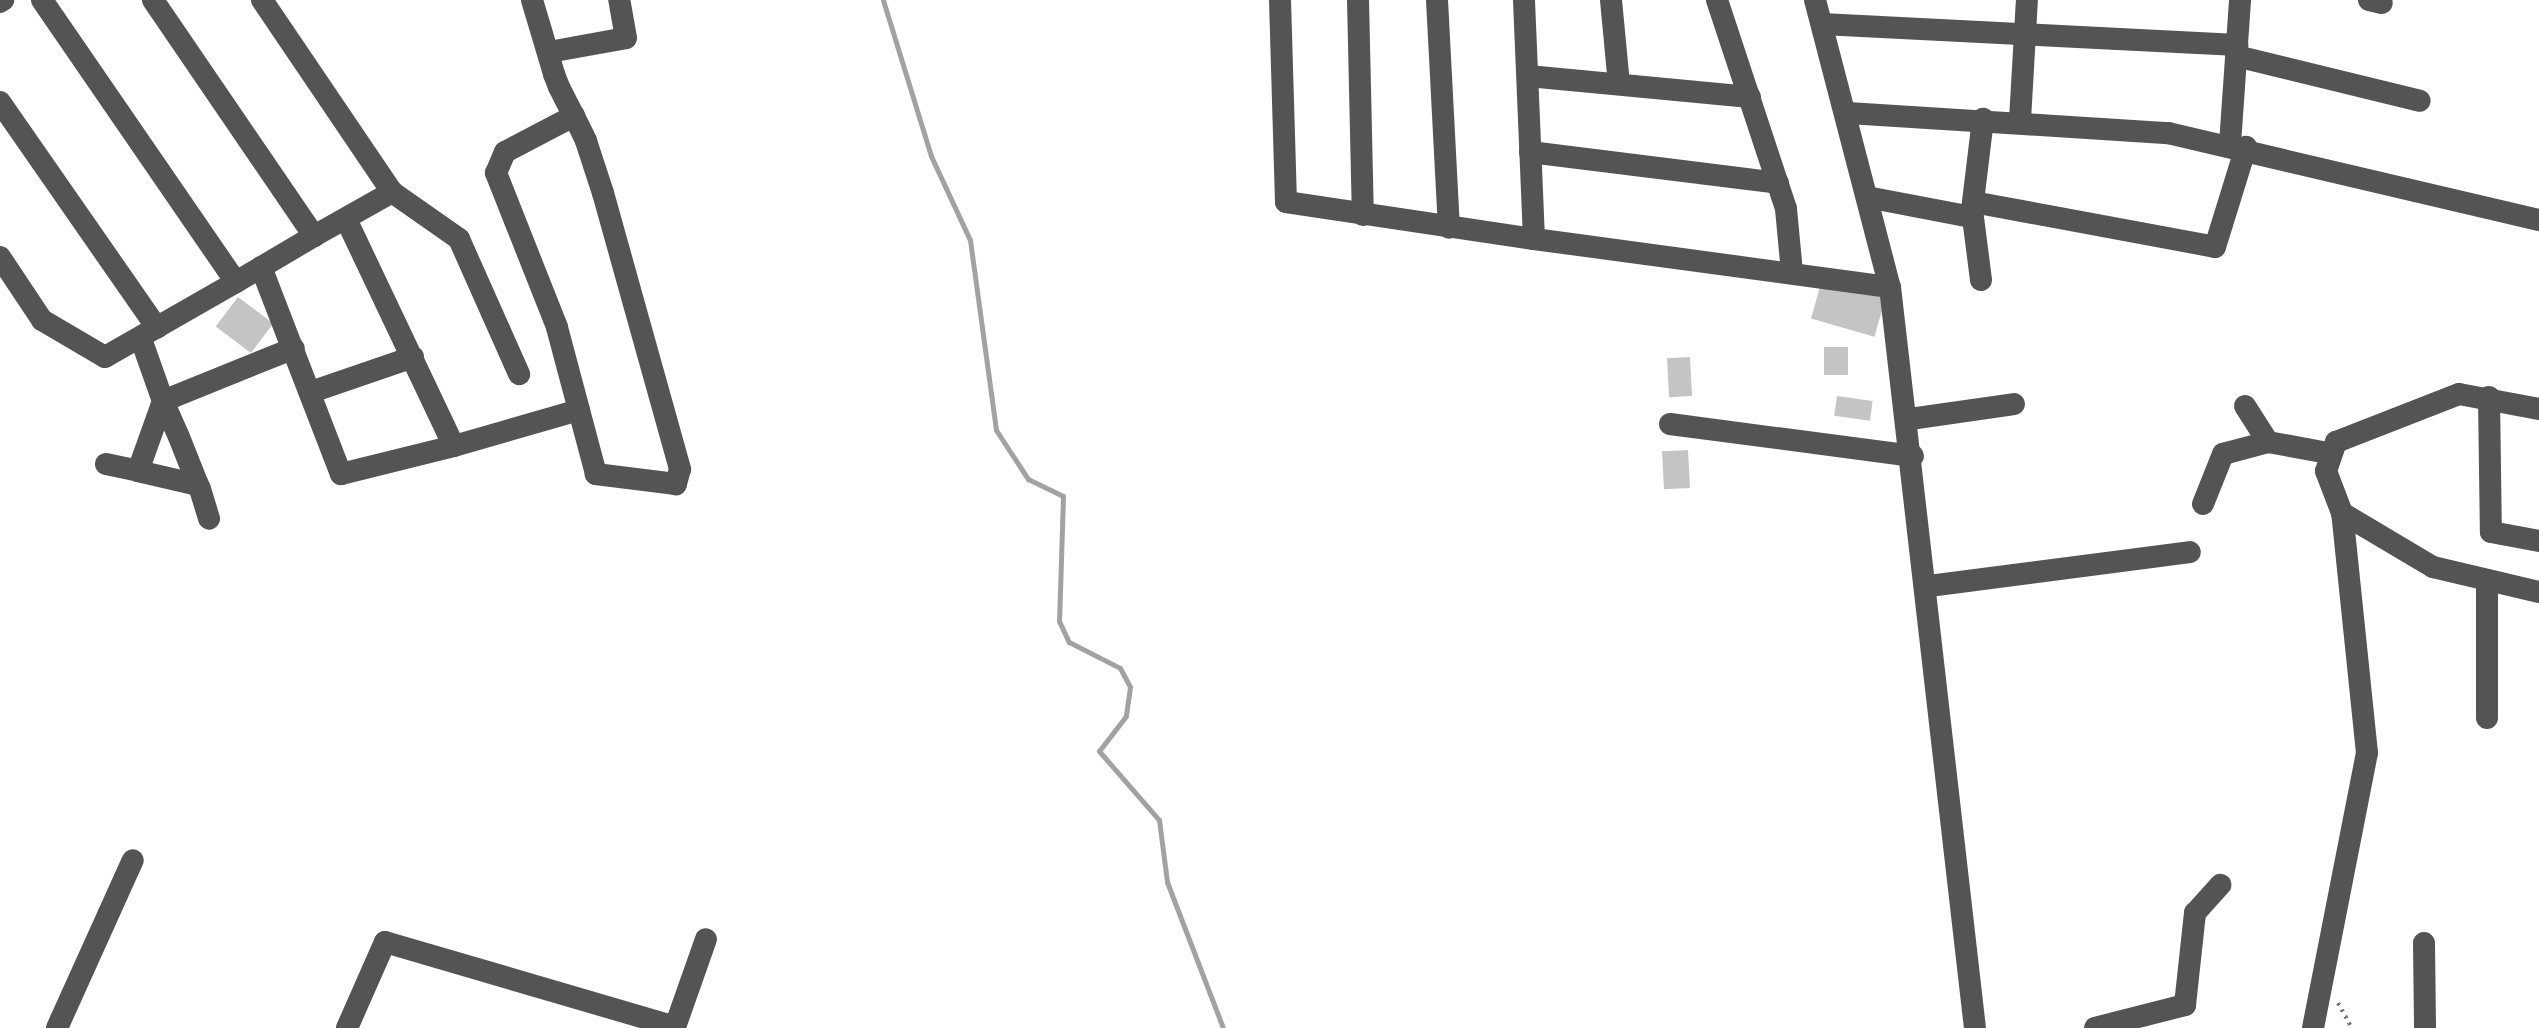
<!DOCTYPE html>
<style>
body{margin:0}
#map{position:relative;width:2539px;height:1028px;overflow:hidden;background:#fff;font-family:Arial,sans-serif}
div>[style]{position:absolute}
[style*='--x']{left:calc(var(--x)*1px);top:calc(var(--y)*1px);width:calc(var(--w)*1px);rotate:calc(var(--a)*1deg)}
.stream>*{height:5px;margin:-2.5px;padding:0 2.5px;transform-origin:2.5px;border-radius:2.5px;background:#a2a2a2}
.building>*{inset:0;background:#c4c4c4;transform-origin:0 0}
.path>*{height:4px;margin-top:-2px;transform-origin:0;background:repeating-linear-gradient(90deg,#767676 0 2.5px,transparent 0 7.5px)}
.minor>*{height:22px;margin:-11px;padding:0 11px;transform-origin:11px;border-radius:11px;background:#545454}
span{translate:-50% -50%;white-space:nowrap;text-align:center;line-height:1.15;-webkit-text-stroke:8px #fff;paint-order:stroke}
</style>
<div id="map">
<div class="stream">
<div style="--x:883;--y:0;--w:163;--a:72.9"></div>
<div style="--x:931;--y:156;--w:93;--a:65.1"></div>
<div style="--x:970;--y:240;--w:192;--a:82.2"></div>
<div style="--x:996;--y:430;--w:59;--a:56.9"></div>
<div style="--x:1028;--y:479;--w:39;--a:26"></div>
<div style="--x:1063;--y:496;--w:125;--a:91.8"></div>
<div style="--x:1059;--y:621;--w:23;--a:65"></div>
<div style="--x:1069;--y:642;--w:57;--a:27"></div>
<div style="--x:1120;--y:668;--w:21;--a:62"></div>
<div style="--x:1130;--y:687;--w:29;--a:98"></div>
<div style="--x:1126;--y:716;--w:44;--a:127.6"></div>
<div style="--x:1099;--y:751;--w:91;--a:49"></div>
<div style="--x:1159;--y:820;--w:63;--a:82.6"></div>
<div style="--x:1167;--y:882;--w:156;--a:69"></div>
</div>
<div class="building">
<div style="left:1822px;top:280px;width:66px;height:40px;rotate:16deg"></div>
<div style="left:238px;top:297px;width:44px;height:37px;rotate:37deg"></div>
<div style="left:1824px;top:347px;width:24px;height:28px"></div>
<div style="left:1690px;top:357px;width:39px;height:23px;rotate:87deg"></div>
<div style="left:1837px;top:396px;width:36px;height:20px;rotate:8deg"></div>
<div style="left:1688px;top:450px;width:38px;height:26px;rotate:87deg"></div>
</div>
<div class="path">
<div style="--x:2338;--y:1003;--w:29;--a:61"></div>
</div>
<div class="minor">
<div style="--x:42;--y:0;--w:342;--a:55.5"></div>
<div style="--x:236;--y:282;--w:91;--a:-30.5"></div>
<div style="--x:153;--y:0;--w:286;--a:55.7"></div>
<div style="--x:314;--y:236;--w:90;--a:-29.4"></div>
<div style="--x:392;--y:192;--w:232;--a:-124.1"></div>
<div style="--x:532;--y:0;--w:77;--a:73.4"></div>
<div style="--x:554;--y:74;--w:14;--a:69"></div>
<div style="--x:559;--y:87;--w:33;--a:63"></div>
<div style="--x:574;--y:116;--w:28;--a:64"></div>
<div style="--x:586;--y:141;--w:55;--a:71.9"></div>
<div style="--x:603;--y:193;--w:287;--a:74.4"></div>
<div style="--x:680;--y:469;--w:16;--a:105"></div>
<div style="--x:676;--y:484;--w:81;--a:-172.9"></div>
<div style="--x:596;--y:474;--w:152;--a:-104.9"></div>
<div style="--x:557;--y:327;--w:166;--a:-111.6"></div>
<div style="--x:496;--y:173;--w:23;--a:-67"></div>
<div style="--x:505;--y:152;--w:78;--a:-27.6"></div>
<div style="--x:1280;--y:0;--w:202;--a:88.3"></div>
<div style="--x:1286;--y:202;--w:251;--a:8.5"></div>
<div style="--x:1534;--y:239;--w:239;--a:-92.4"></div>
<div style="--x:1358;--y:0;--w:215;--a:88.7"></div>
<div style="--x:1437;--y:0;--w:228;--a:87"></div>
<div style="--x:1611;--y:0;--w:84;--a:84.6"></div>
<div style="--x:1717;--y:0;--w:220;--a:71.7"></div>
<div style="--x:1786;--y:209;--w:63;--a:84.6"></div>
<div style="--x:1815;--y:0;--w:297;--a:75.4"></div>
<div style="--x:1890;--y:287;--w:746;--a:83.46"></div>
<div style="--x:2369;--y:0;--w:13;--a:13"></div>
<div style="--x:0;--y:2;--w:4;--a:-34"></div>
<div style="--x:1822;--y:24;--w:416;--a:2.9"></div>
<div style="--x:549;--y:52;--w:78;--a:-10.3"></div>
<div style="--x:626;--y:38;--w:39;--a:-100"></div>
<div style="--x:2236;--y:56;--w:189;--a:13.7"></div>
<div style="--x:1528;--y:76;--w:223;--a:5.4"></div>
<div style="--x:0;--y:102;--w:275;--a:55.2"></div>
<div style="--x:1848;--y:113;--w:321;--a:3.6"></div>
<div style="--x:2168;--y:133;--w:381;--a:13.2"></div>
<div style="--x:2020;--y:120;--w:120;--a:-86.7"></div>
<div style="--x:2230;--y:144;--w:144;--a:-86"></div>
<div style="--x:1530;--y:152;--w:250;--a:7.1"></div>
<div style="--x:392;--y:192;--w:82;--a:35"></div>
<div style="--x:459;--y:239;--w:148;--a:66"></div>
<div style="--x:1872;--y:198;--w:102;--a:10.8"></div>
<div style="--x:1973;--y:202;--w:246;--a:10.5"></div>
<div style="--x:2215;--y:247;--w:105;--a:-72.8"></div>
<div style="--x:346;--y:219;--w:251;--a:64.6"></div>
<div style="--x:454;--y:446;--w:130;--a:-16.1"></div>
<div style="--x:1534;--y:239;--w:359;--a:7.7"></div>
<div style="--x:0;--y:257;--w:76;--a:56.3"></div>
<div style="--x:42;--y:320;--w:73;--a:30.4"></div>
<div style="--x:105;--y:357;--w:151;--a:-29.8"></div>
<div style="--x:261;--y:267;--w:222;--a:68.9"></div>
<div style="--x:341;--y:474;--w:116;--a:-13.9"></div>
<div style="--x:1981;--y:280;--w:71;--a:-97.3"></div>
<div style="--x:1972;--y:210;--w:92;--a:-83.1"></div>
<div style="--x:141;--y:339;--w:66;--a:70.5"></div>
<div style="--x:163;--y:401;--w:141;--a:-22"></div>
<div style="--x:311;--y:392;--w:108;--a:-18.9"></div>
<div style="--x:2489;--y:397;--w:135;--a:89.2"></div>
<div style="--x:2491;--y:532;--w:49;--a:10.6"></div>
<div style="--x:2245;--y:406;--w:43;--a:57.4"></div>
<div style="--x:2268;--y:442;--w:61;--a:10.4"></div>
<div style="--x:1910;--y:419;--w:105;--a:-8.2"></div>
<div style="--x:1670;--y:424;--w:245;--a:7.5"></div>
<div style="--x:106;--y:464;--w:33;--a:12"></div>
<div style="--x:198;--y:485;--w:62;--a:-166.9"></div>
<div style="--x:138;--y:471;--w:74;--a:-70.3"></div>
<div style="--x:163;--y:401;--w:39;--a:66"></div>
<div style="--x:179;--y:437;--w:52;--a:68.4"></div>
<div style="--x:198;--y:485;--w:4;--a:63"></div>
<div style="--x:200;--y:489;--w:31;--a:73"></div>
<div style="--x:2203;--y:504;--w:54;--a:-68.2"></div>
<div style="--x:2223;--y:454;--w:47;--a:-14.9"></div>
<div style="--x:2342;--y:513;--w:45;--a:-110.9"></div>
<div style="--x:2326;--y:471;--w:31;--a:-71"></div>
<div style="--x:2336;--y:442;--w:132;--a:-21.3"></div>
<div style="--x:2459;--y:394;--w:81;--a:10.6"></div>
<div style="--x:2487;--y:580;--w:138;--a:90"></div>
<div style="--x:1929;--y:586;--w:263;--a:-7.4"></div>
<div style="--x:2424;--y:943;--w:85;--a:89.3"></div>
<div style="--x:57;--y:1028;--w:184;--a:-65.7"></div>
<div style="--x:347;--y:1028;--w:94;--a:-66.2"></div>
<div style="--x:385;--y:942;--w:302;--a:16.3"></div>
<div style="--x:675;--y:1027;--w:93;--a:-70.6"></div>
<div style="--x:2095;--y:1028;--w:93;--a:-14.3"></div>
<div style="--x:2185;--y:1005;--w:93;--a:-83.8"></div>
<div style="--x:2195;--y:913;--w:38;--a:-48"></div>
<div style="--x:2313;--y:1028;--w:280;--a:-78.9"></div>
<div style="--x:2367;--y:753;--w:241;--a:-95.9"></div>
<div style="--x:2342;--y:513;--w:106;--a:30.7"></div>
<div style="--x:2433;--y:567;--w:109;--a:13.3"></div>
</div>
</div>
